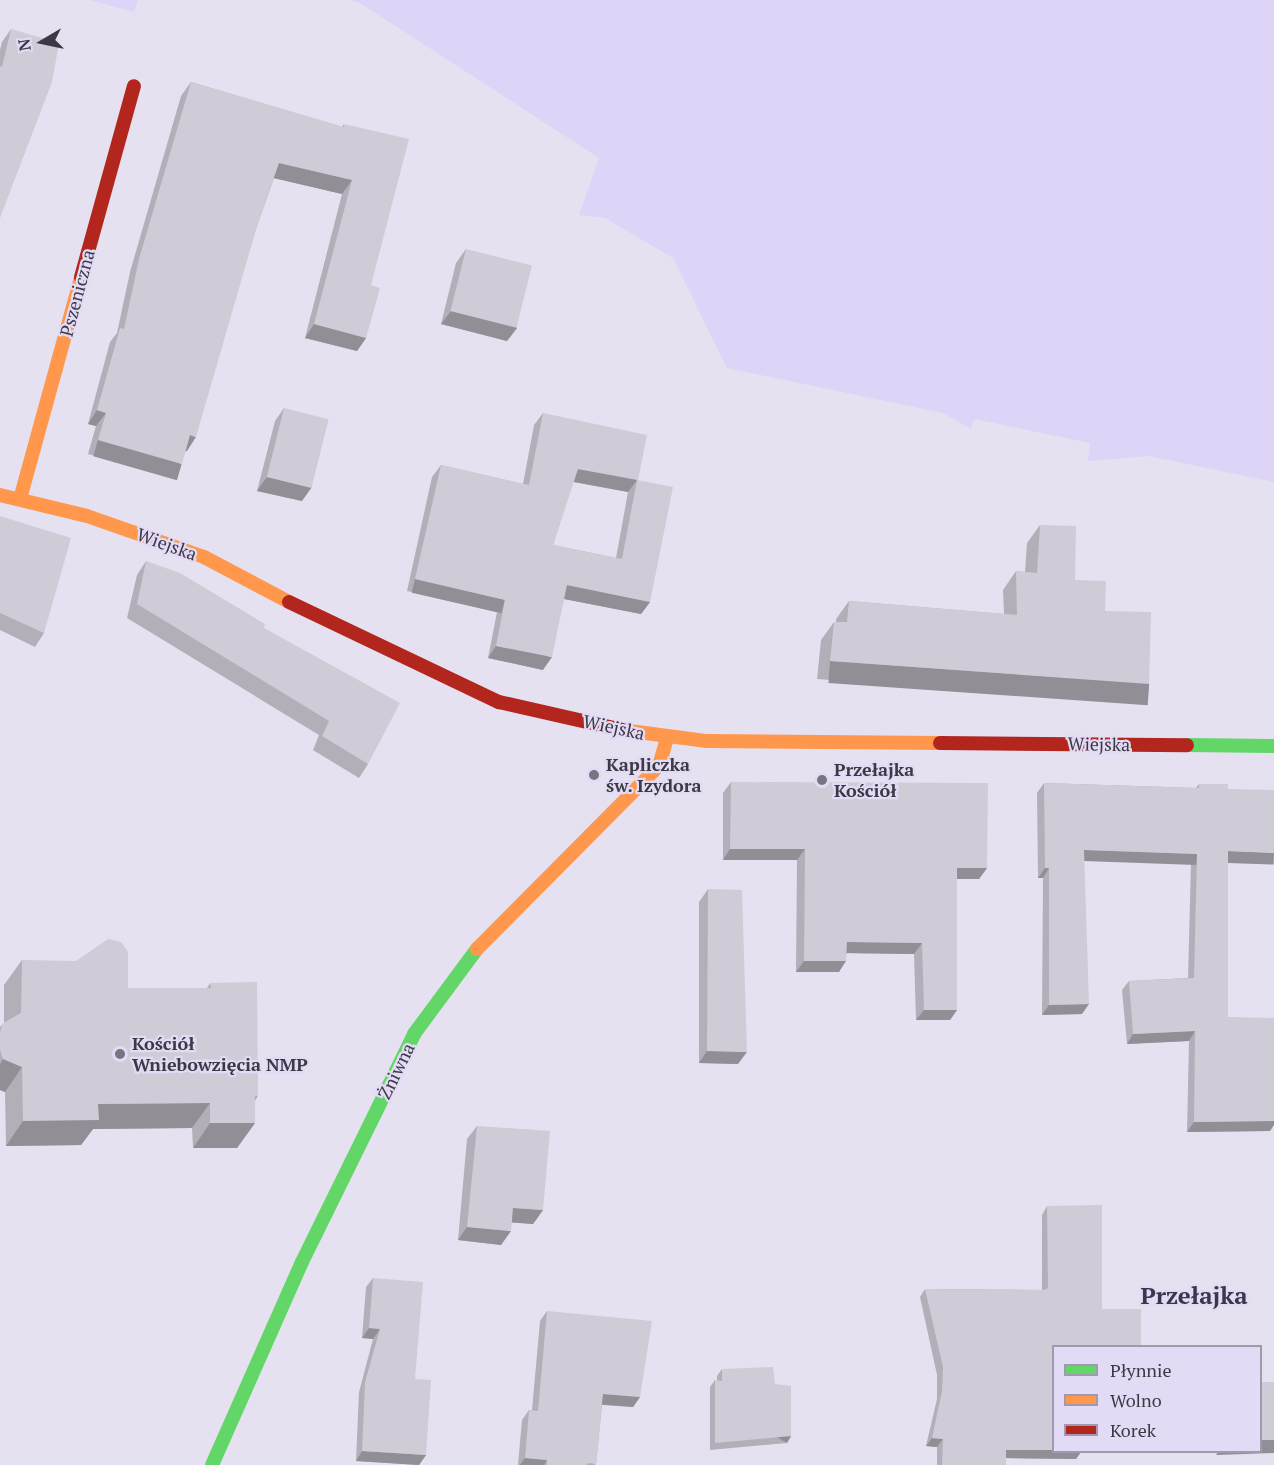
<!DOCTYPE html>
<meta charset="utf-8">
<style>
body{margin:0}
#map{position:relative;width:1274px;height:1465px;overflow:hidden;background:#e6e1f0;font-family:"PT Serif",serif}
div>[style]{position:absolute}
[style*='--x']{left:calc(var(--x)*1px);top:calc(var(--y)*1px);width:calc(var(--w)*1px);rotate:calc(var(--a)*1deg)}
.green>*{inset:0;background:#ded4f8}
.fast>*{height:14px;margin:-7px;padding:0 7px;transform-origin:7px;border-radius:7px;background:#63d668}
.slow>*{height:14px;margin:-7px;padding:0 7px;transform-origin:7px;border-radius:7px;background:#ff974d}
.jam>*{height:14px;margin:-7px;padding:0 7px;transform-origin:7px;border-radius:7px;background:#b3261e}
.wall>*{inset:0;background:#b2afb9}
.shaded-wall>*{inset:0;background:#918e96;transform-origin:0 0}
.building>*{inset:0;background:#cfcbd7;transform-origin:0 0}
.dots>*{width:16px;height:16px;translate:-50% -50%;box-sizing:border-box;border:3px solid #e3dbf6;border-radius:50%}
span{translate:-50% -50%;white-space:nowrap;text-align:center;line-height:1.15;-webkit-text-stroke:4.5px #e3dbf6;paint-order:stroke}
.street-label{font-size:18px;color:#3c3943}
.poi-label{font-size:18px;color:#3c3943;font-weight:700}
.left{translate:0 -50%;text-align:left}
.district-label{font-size:24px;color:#3c354b;font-weight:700}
.legend{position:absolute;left:1052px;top:1345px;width:210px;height:108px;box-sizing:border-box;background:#e3dbf6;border:2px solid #a09aae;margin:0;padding:8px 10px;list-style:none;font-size:18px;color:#3c3943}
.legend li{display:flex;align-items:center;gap:12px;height:30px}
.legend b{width:30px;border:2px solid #a09aae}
.north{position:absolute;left:12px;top:12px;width:60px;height:60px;-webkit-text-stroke:4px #e3dbf6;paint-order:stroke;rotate:261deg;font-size:16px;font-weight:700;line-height:24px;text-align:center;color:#3c3943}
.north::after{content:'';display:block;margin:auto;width:21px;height:27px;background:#3c3943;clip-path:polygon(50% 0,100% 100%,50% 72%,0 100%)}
</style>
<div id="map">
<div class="green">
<div style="clip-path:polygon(90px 0,138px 0,134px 12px)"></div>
<div style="clip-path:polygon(349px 0,1274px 0,1274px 482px,1149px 456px,1088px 461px,1090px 443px,974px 419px,971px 429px,943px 413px,727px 368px,673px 258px,605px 218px,579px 215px,599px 158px,360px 3px)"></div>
</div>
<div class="fast">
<div style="--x:1187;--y:745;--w:87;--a:0.7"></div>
<div style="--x:212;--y:1465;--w:222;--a:-66.1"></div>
<div style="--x:302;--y:1262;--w:254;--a:-63.8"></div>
<div style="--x:414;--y:1034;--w:106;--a:-53.5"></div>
</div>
<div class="slow">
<div style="--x:0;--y:495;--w:89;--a:13.6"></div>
<div style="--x:87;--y:516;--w:124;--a:19.3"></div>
<div style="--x:204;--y:557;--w:96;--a:27.9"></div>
<div style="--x:20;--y:499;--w:230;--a:-74.6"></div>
<div style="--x:622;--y:730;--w:86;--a:7.4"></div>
<div style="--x:707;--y:741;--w:233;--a:0.5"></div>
<div style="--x:477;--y:949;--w:258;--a:-45.2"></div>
<div style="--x:659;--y:766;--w:29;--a:-74"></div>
</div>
<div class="jam">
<div style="--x:81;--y:277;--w:198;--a:-74.5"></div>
<div style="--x:289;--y:602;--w:233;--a:25.5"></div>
<div style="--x:499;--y:702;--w:126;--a:12.8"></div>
<div style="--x:940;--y:743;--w:247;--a:0.5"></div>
</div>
<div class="wall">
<div style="clip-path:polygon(11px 29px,0 218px,0 50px,2px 42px)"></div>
<div style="clip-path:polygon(191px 82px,342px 127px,344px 124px,371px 285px,366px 338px,357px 351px,305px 338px,342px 194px,274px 178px,257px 226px,187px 451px,186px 451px,172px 478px,88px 454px,96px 426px,88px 424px,110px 342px,117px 333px,130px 272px,181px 96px)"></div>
<div style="clip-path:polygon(466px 249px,517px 328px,507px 341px,441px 324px,456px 263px)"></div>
<div style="clip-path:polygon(284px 408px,302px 501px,257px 491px,275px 421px)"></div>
<div style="clip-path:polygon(evenodd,543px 413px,637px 480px,650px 602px,641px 614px,564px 599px,543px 670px,488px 658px,497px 612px,407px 591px,432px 477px,441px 465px,523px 484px,534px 425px,543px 413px,573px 482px,628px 492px,616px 558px,553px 545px,573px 482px)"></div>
<div style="clip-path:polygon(0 516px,44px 633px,35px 647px,0 630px)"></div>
<div style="clip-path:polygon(1040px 525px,1075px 580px,1105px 611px,1136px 703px,817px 679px,821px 640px,834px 622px,836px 622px,836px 619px,849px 601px,1004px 614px,1003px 590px,1016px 571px,1025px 572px,1027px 543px)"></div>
<div style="clip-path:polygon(146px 561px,264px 628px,368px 764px,359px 778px,313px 750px,319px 735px,127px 618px,137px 575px)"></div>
<div style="clip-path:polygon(731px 782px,987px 868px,979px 879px,957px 879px,957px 1010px,950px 1020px,916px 1020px,914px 954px,847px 953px,839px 972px,796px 972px,797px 860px,723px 860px,723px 793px)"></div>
<div style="clip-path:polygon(1044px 783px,1196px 788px,1199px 784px,1228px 861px,1228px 1017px,1270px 1131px,1187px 1132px,1189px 1041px,1127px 1044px,1122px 990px,1129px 981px,1188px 978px,1191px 863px,1084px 859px,1082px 1014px,1042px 1015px,1043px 878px,1038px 878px,1037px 793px)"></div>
<div style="clip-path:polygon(708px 889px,738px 1064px,699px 1063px,699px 902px)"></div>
<div style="clip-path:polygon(22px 960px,128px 988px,207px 988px,210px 983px,258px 1096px,255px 1101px,255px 1123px,237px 1148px,193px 1148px,192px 1128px,93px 1129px,81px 1145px,6px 1146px,5px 1092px,0 1090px,0 1027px,4px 1023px,4px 985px)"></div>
<div style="clip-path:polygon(477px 1126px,543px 1210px,533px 1224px,511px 1222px,501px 1245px,458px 1240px,467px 1139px)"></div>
<div style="clip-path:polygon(1047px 1206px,1102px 1309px,1141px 1345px,1141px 1347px,1053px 1347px,1053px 1452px,1081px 1452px,1076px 1459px,1006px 1458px,1006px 1465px,937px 1465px,937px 1447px,926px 1446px,937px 1399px,937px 1375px,920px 1297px,925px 1289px,1042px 1290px,1042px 1215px)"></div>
<div style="clip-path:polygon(373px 1278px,415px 1379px,426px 1455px,419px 1465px,356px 1461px,359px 1392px,373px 1339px,362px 1338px,366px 1287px)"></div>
<div style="clip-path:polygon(547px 1311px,640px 1397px,633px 1407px,602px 1405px,596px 1464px,595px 1465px,518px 1465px,522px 1420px,529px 1410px,532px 1410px,540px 1321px)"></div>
<div style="clip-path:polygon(722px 1369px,775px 1384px,791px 1436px,787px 1443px,710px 1450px,710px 1387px,715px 1380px,717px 1381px,717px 1376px)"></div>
</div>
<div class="shaded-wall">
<div style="clip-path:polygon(279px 163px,352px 180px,342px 194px,269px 177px)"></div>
<div style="clip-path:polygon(451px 311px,517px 328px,507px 341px,441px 324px)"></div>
<div style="clip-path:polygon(314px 324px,366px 338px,357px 351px,305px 338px)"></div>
<div style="clip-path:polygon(97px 410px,106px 413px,96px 426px,88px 424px)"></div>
<div style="clip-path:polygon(190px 435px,196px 437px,187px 451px,180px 449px)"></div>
<div style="left:98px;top:440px;width:87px;height:17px;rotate:16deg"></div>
<div style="clip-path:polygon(578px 469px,637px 480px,628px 492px,569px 481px)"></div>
<div style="clip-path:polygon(267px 477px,312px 487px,302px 501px,257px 491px)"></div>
<div style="left:415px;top:579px;width:92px;height:14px;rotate:13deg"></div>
<div style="clip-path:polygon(567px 585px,650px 602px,641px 614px,559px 598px)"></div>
<div style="clip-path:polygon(496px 646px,552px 657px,543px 670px,488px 658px)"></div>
<div style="left:830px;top:661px;width:320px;height:22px;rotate:4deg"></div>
<div style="clip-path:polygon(730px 849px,805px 849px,797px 860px,723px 860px)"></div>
<div style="left:1084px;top:850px;width:113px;height:11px;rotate:2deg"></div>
<div style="left:1228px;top:851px;width:46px;height:12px;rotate:2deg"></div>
<div style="clip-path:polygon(957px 868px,987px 868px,979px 879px,949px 879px)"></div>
<div style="clip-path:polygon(1045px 868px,1049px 868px,1043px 878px,1038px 878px)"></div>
<div style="clip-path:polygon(847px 942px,922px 943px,914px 954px,839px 953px)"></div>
<div style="clip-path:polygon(804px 961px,846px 961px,839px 972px,796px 972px)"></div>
<div style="clip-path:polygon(1089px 1004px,1082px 1014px,1042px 1015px,1049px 1005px)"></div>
<div style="clip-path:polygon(924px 1010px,957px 1010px,950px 1020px,916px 1020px)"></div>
<div style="clip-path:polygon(1195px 1031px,1189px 1041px,1127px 1044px,1133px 1034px)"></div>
<div style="clip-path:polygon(707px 1051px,747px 1052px,738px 1064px,699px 1063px)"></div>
<div style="clip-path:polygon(3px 1059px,22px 1067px,5px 1092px,0 1090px,0 1064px)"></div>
<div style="clip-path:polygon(210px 1103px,192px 1128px,93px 1129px,81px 1145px,6px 1146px,23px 1121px,98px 1104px)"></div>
<div style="clip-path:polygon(1274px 1121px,1274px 1125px,1270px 1131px,1187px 1132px,1194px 1122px)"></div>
<div style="clip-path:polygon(210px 1123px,255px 1123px,237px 1148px,193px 1148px)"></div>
<div style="clip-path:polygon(513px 1208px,543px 1210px,533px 1224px,503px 1222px)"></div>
<div style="clip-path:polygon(467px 1227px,511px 1231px,501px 1245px,458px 1240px)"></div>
<div style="clip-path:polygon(369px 1328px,380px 1329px,373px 1339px,362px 1338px)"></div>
<div style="clip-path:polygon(603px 1394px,640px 1397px,633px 1407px,596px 1404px)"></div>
<div style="left:791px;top:1436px;width:8px;height:76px;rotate:120deg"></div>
<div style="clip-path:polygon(932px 1438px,943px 1439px,937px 1447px,926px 1446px)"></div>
<div style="clip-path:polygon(1260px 1440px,1274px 1440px,1274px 1453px,1216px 1455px,1218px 1452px,1260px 1452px)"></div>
<div style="clip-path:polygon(1006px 1450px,1053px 1450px,1053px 1452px,1081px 1452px,1076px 1459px,1000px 1458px)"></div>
<div style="clip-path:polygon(362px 1451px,426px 1455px,419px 1465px,356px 1461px)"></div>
<div style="clip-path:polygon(525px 1458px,547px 1460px,544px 1465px,520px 1465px)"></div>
</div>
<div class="building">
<div style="clip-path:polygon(11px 29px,59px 43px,52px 82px,0 218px,0 66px,2px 67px)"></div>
<div style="clip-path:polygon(191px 82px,344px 127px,344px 124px,409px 139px,371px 285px,380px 288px,366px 338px,314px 324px,352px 180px,279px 163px,257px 226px,196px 437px,190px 435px,182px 464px,98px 440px,106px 413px,97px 410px,120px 328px,124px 329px,139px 259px)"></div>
<div style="left:466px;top:249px;width:68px;height:64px;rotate:14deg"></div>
<div style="left:284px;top:408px;width:46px;height:71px;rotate:14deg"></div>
<div style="clip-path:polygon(543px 413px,647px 435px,638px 480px,578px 469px,553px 545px,622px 559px,637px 480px,673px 487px,650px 602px,567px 585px,552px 657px,496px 646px,505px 600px,415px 579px,441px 465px,529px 485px)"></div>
<div style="clip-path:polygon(0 516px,71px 538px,44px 633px,0 613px)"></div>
<div style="clip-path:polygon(1040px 525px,1076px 526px,1075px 580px,1106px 581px,1105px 611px,1151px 612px,1149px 684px,830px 661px,834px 622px,847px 622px,849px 601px,1017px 615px,1016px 571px,1037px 573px)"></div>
<div style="clip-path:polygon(146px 561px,180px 573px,265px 624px,264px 628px,400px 703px,368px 764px,322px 736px,329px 721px,137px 604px)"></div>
<div style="clip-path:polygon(731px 782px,988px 783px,987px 868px,957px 868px,957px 1010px,924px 1010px,922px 943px,847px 942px,846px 961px,804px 961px,805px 849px,730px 849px)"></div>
<div style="clip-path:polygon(1044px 783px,1199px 788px,1199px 784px,1228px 784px,1228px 789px,1274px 790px,1274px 853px,1228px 851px,1228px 1017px,1274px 1018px,1274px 1121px,1194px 1122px,1195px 1031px,1133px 1034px,1129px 981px,1194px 978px,1197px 854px,1084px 850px,1089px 1004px,1049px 1005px,1049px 868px,1045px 868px)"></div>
<div style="clip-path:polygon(708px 889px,742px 890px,747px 1052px,707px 1051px)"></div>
<div style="clip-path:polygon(108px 939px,121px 942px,128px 952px,128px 988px,211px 988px,210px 983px,257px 982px,258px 1096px,255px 1096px,255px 1123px,210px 1123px,210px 1103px,98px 1104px,99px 1120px,23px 1121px,22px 1067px,3px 1059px,0 1050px,0 1032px,3px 1023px,21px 1013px,22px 960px,76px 961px)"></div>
<div style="clip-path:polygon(477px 1126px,550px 1131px,543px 1210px,513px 1208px,511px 1231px,467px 1227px)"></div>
<div style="clip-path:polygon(1102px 1205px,1102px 1309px,1141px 1309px,1141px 1345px,1053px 1347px,1053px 1450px,1006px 1450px,1006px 1465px,942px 1465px,943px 1439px,932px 1438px,942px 1391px,943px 1367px,925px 1289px,1044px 1290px,1048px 1288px,1047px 1206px)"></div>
<div style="clip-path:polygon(373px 1278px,423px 1282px,415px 1379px,431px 1380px,426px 1455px,362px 1451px,365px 1382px,380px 1329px,369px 1328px)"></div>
<div style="clip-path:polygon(547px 1311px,652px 1321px,640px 1397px,603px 1394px,596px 1464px,588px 1463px,587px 1465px,547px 1465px,547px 1460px,525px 1458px,529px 1410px,538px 1411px)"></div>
<div style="clip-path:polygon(773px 1367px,775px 1384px,791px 1386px,791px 1436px,715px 1443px,715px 1380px,722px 1381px,722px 1369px)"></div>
<div style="left:1274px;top:1382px;width:58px;height:14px;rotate:90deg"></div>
</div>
<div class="dots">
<div style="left:594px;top:775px;background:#787480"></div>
<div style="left:822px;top:780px;background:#787480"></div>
<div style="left:120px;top:1054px;background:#787480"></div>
</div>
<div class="street-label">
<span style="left:77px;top:293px;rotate:-75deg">Pszeniczna</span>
<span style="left:167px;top:544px;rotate:20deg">Wiejska</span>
<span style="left:614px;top:727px;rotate:12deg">Wiejska</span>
<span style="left:1099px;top:744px;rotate:1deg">Wiejska</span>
<span style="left:396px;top:1071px;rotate:-64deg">Żniwna</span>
</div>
<div class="poi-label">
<span class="left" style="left:606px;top:775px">Kapliczka<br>św. Izydora</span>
<span class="left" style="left:834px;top:780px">Przełajka<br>Kościół</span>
<span class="left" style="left:132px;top:1054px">Kościół<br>Wniebowzięcia NMP</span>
</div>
<div class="district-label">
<span style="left:1194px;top:1296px">Przełajka</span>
</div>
<ul class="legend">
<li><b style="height:8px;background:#63d668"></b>Płynnie</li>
<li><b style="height:8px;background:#ff974d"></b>Wolno</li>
<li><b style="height:8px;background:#b3261e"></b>Korek</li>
</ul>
<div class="north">N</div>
</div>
